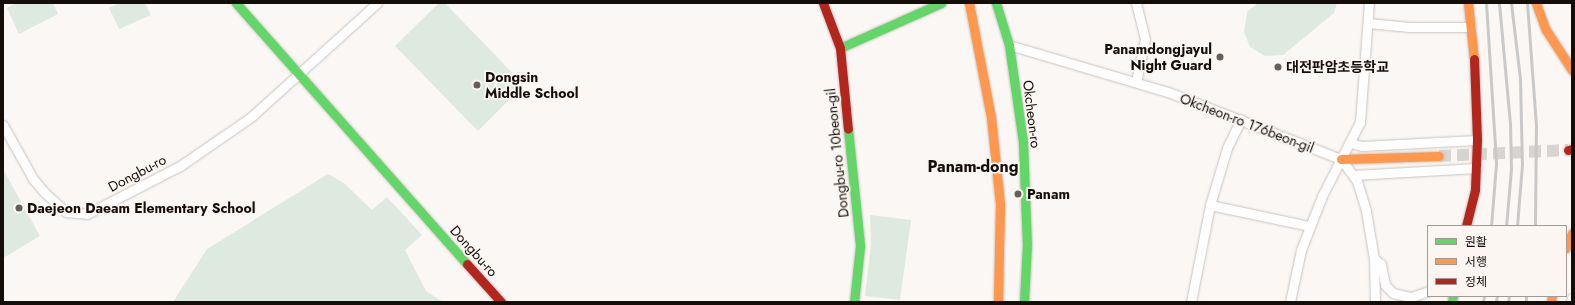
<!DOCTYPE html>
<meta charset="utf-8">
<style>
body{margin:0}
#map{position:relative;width:1575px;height:305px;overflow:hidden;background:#faf7f5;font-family:Jost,"Noto Sans KR",sans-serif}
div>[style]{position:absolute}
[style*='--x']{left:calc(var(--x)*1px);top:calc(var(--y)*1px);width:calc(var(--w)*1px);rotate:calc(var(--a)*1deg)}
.green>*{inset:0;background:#deeae0}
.secondary-tunnel>*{height:12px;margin-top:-6px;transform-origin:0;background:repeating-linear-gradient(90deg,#d8d4d1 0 12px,transparent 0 18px)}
.roads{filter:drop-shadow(0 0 1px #cac3c0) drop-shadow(0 0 1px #cac3c0)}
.street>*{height:9px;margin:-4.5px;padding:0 4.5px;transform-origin:4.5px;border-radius:4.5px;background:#fefefe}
.fast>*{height:9px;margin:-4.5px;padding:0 4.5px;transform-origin:4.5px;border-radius:4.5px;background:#63d668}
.slow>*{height:9px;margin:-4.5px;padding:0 4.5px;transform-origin:4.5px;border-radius:4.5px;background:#ff974d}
.jam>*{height:9px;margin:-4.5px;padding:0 4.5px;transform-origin:4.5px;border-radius:4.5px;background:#b3261e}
.rail>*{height:3px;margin:-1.5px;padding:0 1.5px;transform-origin:1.5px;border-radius:1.5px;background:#cac9c9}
.dots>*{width:11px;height:11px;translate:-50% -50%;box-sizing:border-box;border:2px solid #fcf6f3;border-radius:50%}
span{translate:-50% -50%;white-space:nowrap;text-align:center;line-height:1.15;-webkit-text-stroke:3.5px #fcf6f3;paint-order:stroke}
.poi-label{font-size:14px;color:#150d08;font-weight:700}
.right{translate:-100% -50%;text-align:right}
.left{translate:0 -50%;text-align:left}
.street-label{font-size:14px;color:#150d08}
.quarter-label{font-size:16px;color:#150d08;font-weight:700}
.frame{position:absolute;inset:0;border:4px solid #150d08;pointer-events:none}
.legend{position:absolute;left:1427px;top:225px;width:140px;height:72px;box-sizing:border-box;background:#fcf6f3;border:1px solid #a09995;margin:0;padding:5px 7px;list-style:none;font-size:12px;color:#150d08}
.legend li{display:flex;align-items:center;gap:8px;height:20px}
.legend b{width:20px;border:1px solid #a09995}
</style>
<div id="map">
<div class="green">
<div style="clip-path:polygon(16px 3px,53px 3px,58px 14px,19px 34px,7px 8px)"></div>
<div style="clip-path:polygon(120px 3px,145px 3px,151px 15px,119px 29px,109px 8px)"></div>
<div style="clip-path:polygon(439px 3px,445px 3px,524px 85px,478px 131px,395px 46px)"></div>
<div style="clip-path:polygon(1258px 3px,1337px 3px,1334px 13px,1283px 55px,1265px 56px,1250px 47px,1244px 32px,1247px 12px)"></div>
<div style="clip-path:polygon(3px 169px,40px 236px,3px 258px)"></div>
<div style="clip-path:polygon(328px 174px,344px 183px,372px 210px,387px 197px,422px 235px,405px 250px,426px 291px,443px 302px,173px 302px,207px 249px)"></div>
<div style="clip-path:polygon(870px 215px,911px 220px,900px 300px,865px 296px,871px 243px)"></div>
</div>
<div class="secondary-tunnel">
<div style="--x:1439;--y:156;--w:129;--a:-2.7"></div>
</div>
<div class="roads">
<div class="street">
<div style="--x:1368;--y:23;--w:41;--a:5.6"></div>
<div style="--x:1409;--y:27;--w:62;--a:0"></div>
<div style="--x:1009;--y:45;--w:166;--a:16.5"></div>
<div style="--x:1168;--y:92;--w:186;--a:21.2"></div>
<div style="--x:1341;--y:159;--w:27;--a:54"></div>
<div style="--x:1357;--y:181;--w:31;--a:73"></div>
<div style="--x:1366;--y:211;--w:49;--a:80.5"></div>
<div style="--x:1374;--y:259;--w:43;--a:88.7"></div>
<div style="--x:1136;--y:82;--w:44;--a:-78.2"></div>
<div style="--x:1145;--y:39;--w:37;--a:-104"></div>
<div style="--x:3;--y:125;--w:62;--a:60.9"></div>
<div style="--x:33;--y:179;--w:18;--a:49"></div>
<div style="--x:45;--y:193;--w:28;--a:42"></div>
<div style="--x:66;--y:212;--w:21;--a:5"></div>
<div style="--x:87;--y:214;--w:105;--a:-27.3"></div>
<div style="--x:180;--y:166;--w:86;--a:-34.6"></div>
<div style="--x:251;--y:117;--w:170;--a:-42.1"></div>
<div style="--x:1350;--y:143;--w:12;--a:14"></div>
<div style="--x:1362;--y:146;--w:115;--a:-3"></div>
<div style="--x:1353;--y:175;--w:124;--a:-3.2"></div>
<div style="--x:1210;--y:205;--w:102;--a:11.9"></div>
<div style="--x:1374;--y:259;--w:9;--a:36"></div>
<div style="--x:1381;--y:264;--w:21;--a:79"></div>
<div style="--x:1385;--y:285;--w:11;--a:45"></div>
<div style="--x:1393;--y:293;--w:18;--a:13"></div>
<div style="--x:1411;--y:297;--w:18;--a:-19"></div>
<div style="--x:1191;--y:302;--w:99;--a:-78.9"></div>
<div style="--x:1210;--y:205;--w:59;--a:-73.4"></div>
<div style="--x:1227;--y:148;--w:32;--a:-64"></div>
<div style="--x:1290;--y:302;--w:53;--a:-78.1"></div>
<div style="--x:1301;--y:250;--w:58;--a:-68.7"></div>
<div style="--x:1322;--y:196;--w:83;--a:-62.8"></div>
<div style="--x:1360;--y:122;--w:119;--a:-85.7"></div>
<div style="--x:1571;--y:302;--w:4;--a:-76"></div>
</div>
<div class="fast">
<div style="--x:236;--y:3;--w:349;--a:48.5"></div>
<div style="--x:996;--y:3;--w:44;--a:72.8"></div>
<div style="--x:1009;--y:45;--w:98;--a:81.8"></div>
<div style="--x:1023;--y:142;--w:102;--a:87.8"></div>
<div style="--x:1027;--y:244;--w:58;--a:93"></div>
<div style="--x:840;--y:48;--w:111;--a:-24"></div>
<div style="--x:848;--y:129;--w:118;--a:84.1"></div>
<div style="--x:860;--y:246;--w:56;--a:96.1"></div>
<div style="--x:1452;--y:302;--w:6;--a:-81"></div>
</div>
<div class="slow">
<div style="--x:969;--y:3;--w:116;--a:79.1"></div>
<div style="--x:991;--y:117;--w:87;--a:84.1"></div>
<div style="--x:1000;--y:204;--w:98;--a:91.2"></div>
<div style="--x:1468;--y:3;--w:56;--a:83.9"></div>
<div style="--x:1536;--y:3;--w:29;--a:70"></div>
<div style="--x:1546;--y:30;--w:48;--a:57"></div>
<div style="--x:1341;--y:159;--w:98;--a:-1.8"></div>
<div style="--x:1566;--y:248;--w:16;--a:-68"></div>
<div style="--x:1551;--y:302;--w:6;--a:-81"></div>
</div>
<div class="jam">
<div style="--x:823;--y:3;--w:48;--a:69.3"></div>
<div style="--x:840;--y:48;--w:81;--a:84.4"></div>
<div style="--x:1568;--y:150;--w:4;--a:-14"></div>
<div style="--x:1466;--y:226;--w:38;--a:-76"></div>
<div style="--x:1475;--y:189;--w:49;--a:-87.7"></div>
<div style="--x:1477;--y:140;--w:81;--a:-92.1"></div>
<div style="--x:467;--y:264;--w:51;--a:48.2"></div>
</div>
</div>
<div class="rail">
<div style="--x:1486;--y:3;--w:161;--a:86.4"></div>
<div style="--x:1496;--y:164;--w:62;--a:94.6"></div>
<div style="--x:1499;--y:3;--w:121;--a:84.8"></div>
<div style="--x:1510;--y:124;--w:45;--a:88.7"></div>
<div style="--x:1511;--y:169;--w:57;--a:95"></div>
<div style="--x:1511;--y:3;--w:77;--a:83.2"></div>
<div style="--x:1520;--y:79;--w:85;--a:88.7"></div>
<div style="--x:1522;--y:164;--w:62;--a:94.6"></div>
<div style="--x:1527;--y:3;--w:122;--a:85.8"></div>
<div style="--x:1536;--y:125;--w:101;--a:90.6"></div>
<div style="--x:1483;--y:302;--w:6;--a:-81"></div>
<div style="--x:1496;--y:302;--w:6;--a:-81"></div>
<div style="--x:1508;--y:302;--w:6;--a:-81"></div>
<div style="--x:1526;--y:302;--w:6;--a:-90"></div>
</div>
<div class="dots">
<div style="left:1220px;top:57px;background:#655f5b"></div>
<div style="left:1278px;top:67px;background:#655f5b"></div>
<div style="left:477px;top:85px;background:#655f5b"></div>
<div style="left:1018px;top:194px;background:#655f5b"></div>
<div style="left:19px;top:208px;background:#655f5b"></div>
</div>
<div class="poi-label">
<span class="right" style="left:1212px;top:57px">Panamdongjayul<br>Night Guard</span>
<span class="left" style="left:1286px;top:67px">대전판암초등학교</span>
<span class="left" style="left:485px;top:85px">Dongsin<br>Middle School</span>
<span class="left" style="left:1027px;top:194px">Panam</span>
<span class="left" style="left:27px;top:208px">Daejeon Daeam Elementary School</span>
</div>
<div class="street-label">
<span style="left:1032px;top:114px;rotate:83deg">Okcheon-ro</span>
<span style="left:1247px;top:123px;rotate:21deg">Okcheon-ro 176beon-gil</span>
<span style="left:837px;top:153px;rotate:-96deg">Dongbu-ro 10beon-gil</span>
<span style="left:137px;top:173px;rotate:-28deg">Dongbu-ro</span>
<span style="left:474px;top:251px;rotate:48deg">Dongbu-ro</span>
</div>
<div class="quarter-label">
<span style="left:973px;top:167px">Panam-dong</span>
</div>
<div class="frame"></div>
<ul class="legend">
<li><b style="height:5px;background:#63d668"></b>원활</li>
<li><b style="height:5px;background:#ff974d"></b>서행</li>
<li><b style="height:5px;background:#b3261e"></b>정체</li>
</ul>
</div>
